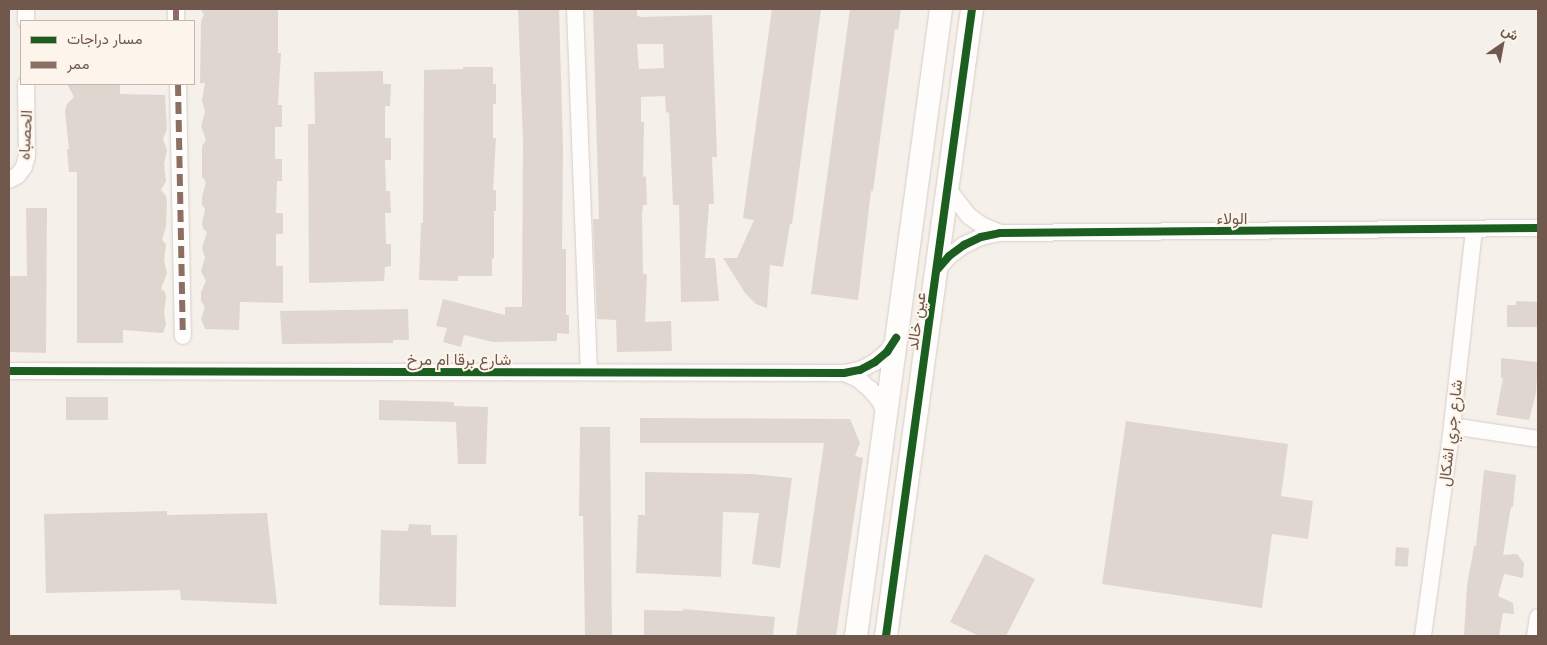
<!DOCTYPE html>
<meta charset="utf-8">
<style>
body{margin:0}
#map{position:relative;width:1547px;height:645px;overflow:hidden;background:#f6f0ea;font-family:"Open Sans",Vazirmatn,sans-serif}
div>[style]{position:absolute}
[style*='--x']{left:calc(var(--x)*1px);top:calc(var(--y)*1px);width:calc(var(--w)*1px);rotate:calc(var(--a)*1deg)}
.building>*{inset:0;background:#dfd6d0;transform-origin:0 0}
.roads{filter:drop-shadow(0 0 1px #d5cdc8) drop-shadow(0 0 1px #d5cdc8)}
.street>*{height:16px;margin:-8px;padding:0 8px;transform-origin:8px;border-radius:8px;background:#fefdfc}
.secondary>*{height:22px;margin:-11px;padding:0 11px;transform-origin:11px;border-radius:11px;background:#fefdfc}
.quiet>*{height:6px;margin-top:-3px;transform-origin:0;background:repeating-linear-gradient(90deg,#8d6e63 0 12px,transparent 0 18px)}
.cycleway>*{height:8px;margin:-4px;padding:0 4px;transform-origin:4px;border-radius:4px;background:#1b5e20}
span{translate:-50% -50%;white-space:nowrap;text-align:center;line-height:1.15;-webkit-text-stroke:4px #fdf5eb;paint-order:stroke}
.street-label{font-size:16px;color:#70584d}
.frame{position:absolute;inset:0;border:10px solid #70584d;pointer-events:none}
.legend{position:absolute;left:20px;top:20px;width:175px;height:65px;box-sizing:border-box;background:#fdf5eb;border:1px solid #c5b6ac;margin:0;padding:6px 9px;list-style:none;font-size:15px;color:#70584d}
.legend li{display:flex;align-items:center;gap:10px;height:25px}
.legend b{width:25px;border:1px solid #c5b6ac}
.north{position:absolute;left:1477px;top:20px;width:50px;height:50px;-webkit-text-stroke:4px #fdf5eb;paint-order:stroke;rotate:33deg;font-size:14px;font-weight:700;line-height:20px;text-align:center;color:#70584d}
.north::after{content:'';display:block;margin:auto;width:18px;height:22px;background:#70584d;clip-path:polygon(50% 0,100% 100%,50% 72%,0 100%)}
</style>
<div id="map">
<div class="building">
<div style="clip-path:polygon(201px 9px,278px 9px,278px 53px,281px 53px,278px 105px,282px 105px,282px 127px,275px 127px,275px 159px,282px 159px,282px 181px,277px 181px,276px 213px,283px 213px,283px 234px,276px 234px,276px 266px,283px 266px,283px 303px,240px 302px,239px 330px,205px 329px,201px 319px,205px 307px,201px 301px,201px 292px,206px 281px,201px 271px,205px 258px,202px 248px,207px 232px,203px 229px,202px 224px,205px 209px,202px 205px,202px 197px,206px 182px,202px 177px,202px 146px,206px 140px,201px 126px,205px 112px,202px 100px,205px 83px,200px 83px,201px 21px,204px 15px)"></div>
<div style="clip-path:polygon(518px 9px,559px 9px,563px 148px,562px 249px,566px 249px,566px 315px,569px 315px,569px 334px,557px 333px,557px 341px,493px 342px,464px 335px,461px 347px,443px 342px,447px 328px,436px 326px,443px 299px,505px 315px,505px 307px,522px 307px,523px 142px)"></div>
<div style="clip-path:polygon(evenodd,593px 9px,637px 9px,637px 15px,640px 17px,712px 15px,717px 157px,712px 157px,714px 204px,709px 204px,705px 258px,715px 258px,719px 301px,681px 302px,679px 205px,673px 205px,669px 112px,666px 113px,665px 96px,641px 97px,641px 122px,644px 122px,643px 177px,646px 176px,647px 205px,643px 205px,642px 214px,643px 274px,647px 274px,645px 322px,671px 321px,672px 351px,617px 352px,616px 320px,597px 319px,593px 219px,599px 219px,593px 9px,637px 44px,663px 44px,664px 68px,639px 69px,637px 44px)"></div>
<div style="clip-path:polygon(772px 9px,821px 9px,792px 224px,790px 224px,783px 267px,770px 265px,767px 308px,756px 304px,745px 293px,723px 258px,737px 258px,754px 220px,743px 218px)"></div>
<div style="clip-path:polygon(850px 9px,901px 9px,898px 30px,895px 29px,873px 191px,871px 191px,858px 300px,811px 294px)"></div>
<div style="clip-path:polygon(463px 67px,493px 67px,493px 84px,496px 84px,496px 104px,493px 104px,493px 138px,496px 138px,493px 190px,496px 190px,496px 211px,494px 211px,494px 258px,492px 259px,492px 276px,458px 276px,458px 281px,419px 280px,421px 223px,423px 223px,424px 70px,463px 69px)"></div>
<div style="clip-path:polygon(383px 71px,383px 84px,391px 84px,390px 106px,385px 106px,385px 138px,391px 138px,391px 160px,385px 160px,386px 191px,390px 191px,391px 213px,385px 213px,386px 244px,391px 244px,391px 266px,385px 267px,384px 281px,309px 283px,308px 124px,315px 124px,314px 72px)"></div>
<div style="clip-path:polygon(67px 84px,120px 84px,120px 94px,165px 95px,167px 129px,163px 139px,167px 150px,164px 164px,166px 181px,161px 190px,166px 196px,167px 202px,166px 227px,162px 240px,166px 244px,164px 261px,167px 273px,161px 289px,165px 292px,166px 298px,164px 312px,166px 324px,163px 333px,123px 330px,123px 343px,77px 343px,77px 172px,69px 172px,67px 149px,69px 149px,65px 111px,67px 104px,74px 97px)"></div>
<div style="clip-path:polygon(26px 208px,47px 208px,46px 353px,10px 352px,9px 276px,27px 276px)"></div>
<div style="clip-path:polygon(1516px 301px,1538px 302px,1538px 327px,1507px 327px,1507px 305px,1516px 305px)"></div>
<div style="clip-path:polygon(408px 309px,409px 340px,393px 340px,393px 343px,282px 344px,280px 311px)"></div>
<div style="clip-path:polygon(1501px 358px,1538px 362px,1536px 393px,1529px 420px,1496px 415px,1503px 378px,1501px 378px)"></div>
<div style="left:66px;top:397px;width:42px;height:23px"></div>
<div style="clip-path:polygon(379px 400px,454px 402px,454px 406px,488px 407px,486px 464px,458px 464px,456px 422px,379px 420px)"></div>
<div style="clip-path:polygon(640px 418px,850px 419px,860px 443px,855px 456px,863px 458px,836px 636px,796px 636px,824px 443px,640px 443px)"></div>
<div style="clip-path:polygon(1126px 421px,1288px 444px,1281px 496px,1313px 501px,1308px 539px,1272px 534px,1262px 608px,1102px 584px)"></div>
<div style="clip-path:polygon(580px 427px,610px 427px,612px 636px,585px 636px,583px 516px,579px 516px)"></div>
<div style="clip-path:polygon(1484px 470px,1516px 475px,1513px 507px,1511px 507px,1503px 555px,1517px 554px,1524px 563px,1523px 578px,1504px 574px,1498px 596px,1513px 603px,1514px 614px,1503px 613px,1499px 636px,1464px 636px,1467px 586px,1474px 546px,1476px 546px)"></div>
<div style="clip-path:polygon(645px 472px,752px 474px,792px 478px,780px 568px,752px 564px,759px 513px,723px 512px,721px 577px,636px 573px,638px 515px,645px 515px)"></div>
<div style="clip-path:polygon(167px 511px,167px 515px,267px 513px,277px 604px,181px 600px,180px 590px,46px 593px,44px 514px)"></div>
<div style="clip-path:polygon(409px 524px,431px 525px,431px 535px,457px 535px,456px 607px,379px 605px,381px 530px,408px 531px)"></div>
<div style="left:1396px;top:547px;width:13px;height:19px;rotate:4deg"></div>
<div style="clip-path:polygon(985px 554px,1035px 579px,1006px 636px,979px 636px,950px 622px)"></div>
<div style="clip-path:polygon(683px 609px,775px 617px,773px 636px,644px 636px,644px 610px,683px 611px)"></div>
</div>
<div class="roads">
<div class="street">
<div style="--x:26;--y:9;--w:12;--a:90"></div>
<div style="--x:176;--y:9;--w:12;--a:90"></div>
<div style="--x:575;--y:9;--w:363;--a:87.8"></div>
<div style="--x:178;--y:84;--w:252;--a:88.9"></div>
<div style="--x:9;--y:180;--w:10;--a:-29"></div>
<div style="--x:18;--y:175;--w:10;--a:-53"></div>
<div style="--x:24;--y:167;--w:11;--a:-75"></div>
<div style="--x:27;--y:156;--w:72;--a:-90.8"></div>
<div style="--x:947;--y:188;--w:36;--a:52"></div>
<div style="--x:969;--y:216;--w:17;--a:36"></div>
<div style="--x:983;--y:226;--w:18;--a:22"></div>
<div style="--x:937;--y:270;--w:18;--a:-49"></div>
<div style="--x:949;--y:256;--w:19;--a:-36"></div>
<div style="--x:964;--y:245;--w:19;--a:-25"></div>
<div style="--x:981;--y:237;--w:19;--a:-12"></div>
<div style="--x:1000;--y:233;--w:538;--a:-0.53"></div>
<div style="--x:9;--y:371;--w:835;--a:0.14"></div>
<div style="--x:844;--y:373;--w:16;--a:-11"></div>
<div style="--x:860;--y:370;--w:17;--a:-28"></div>
<div style="--x:875;--y:362;--w:16;--a:-40"></div>
<div style="--x:887;--y:352;--w:17;--a:-57"></div>
<div style="--x:844;--y:373;--w:15;--a:23"></div>
<div style="--x:858;--y:379;--w:16;--a:40"></div>
<div style="--x:870;--y:389;--w:16;--a:50"></div>
<div style="--x:880;--y:401;--w:15;--a:67"></div>
<div style="--x:1452;--y:426;--w:87;--a:8.6"></div>
<div style="--x:1423;--y:636;--w:212;--a:-82.1"></div>
<div style="--x:1452;--y:426;--w:197;--a:-83.6"></div>
<div style="--x:1535;--y:636;--w:19;--a:-81"></div>
</div>
<div class="secondary">
<div style="--x:856;--y:636;--w:633;--a:-82.28"></div>
<div style="--x:886;--y:636;--w:633;--a:-82.19"></div>
</div>
</div>
<div class="quiet">
<div style="--x:176;--y:9;--w:12;--a:90"></div>
<div style="--x:178;--y:84;--w:252;--a:88.9"></div>
</div>
<div class="cycleway">
<div style="--x:937;--y:270;--w:18;--a:-49"></div>
<div style="--x:949;--y:256;--w:19;--a:-36"></div>
<div style="--x:964;--y:245;--w:19;--a:-25"></div>
<div style="--x:981;--y:237;--w:19;--a:-12"></div>
<div style="--x:1000;--y:233;--w:538;--a:-0.53"></div>
<div style="--x:9;--y:371;--w:835;--a:0.14"></div>
<div style="--x:844;--y:373;--w:16;--a:-11"></div>
<div style="--x:860;--y:370;--w:17;--a:-28"></div>
<div style="--x:875;--y:362;--w:16;--a:-40"></div>
<div style="--x:887;--y:352;--w:17;--a:-57"></div>
<div style="--x:886;--y:636;--w:633;--a:-82.19"></div>
</div>
<div class="street-label">
<span style="left:25px;top:135px;rotate:-87deg">الحصباه</span>
<span style="left:1232px;top:218px">الولاء</span>
<span style="left:916px;top:321px;rotate:-82deg">عين خالد</span>
<span style="left:459px;top:359px">شارع برقا ام مرخ</span>
<span style="left:1450px;top:433px;rotate:-83deg">شارع جري اشكال</span>
</div>
<div class="frame"></div>
<ul class="legend">
<li><b style="height:6px;background:#1b5e20"></b>مسار دراجات</li>
<li><b style="height:6px;background:#8d6e63"></b>ممر</li>
</ul>
<div class="north">ش</div>
</div>
